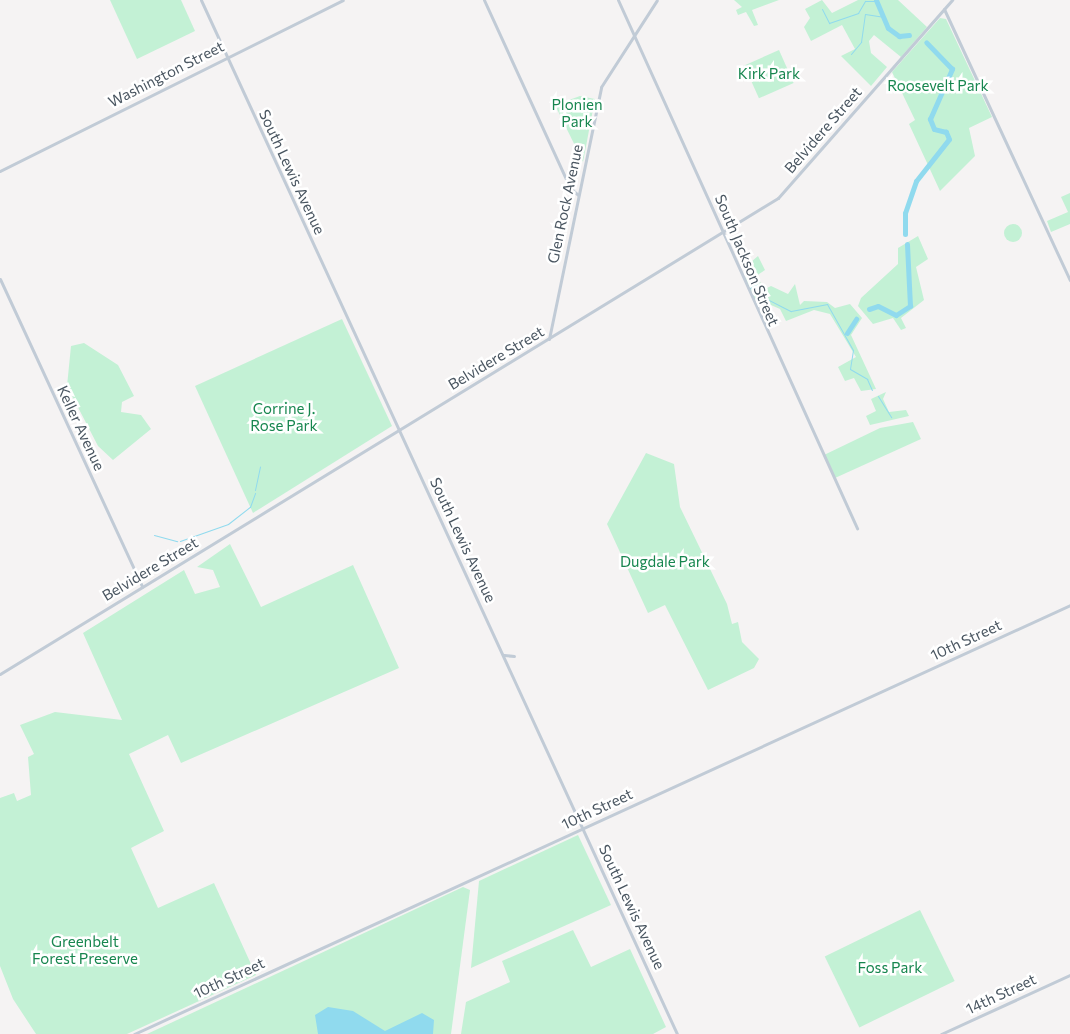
<!DOCTYPE html>
<style>
body{margin:0}
#map{position:relative;width:1070px;height:1034px;overflow:hidden;background:#f5f3f3;font-family:Commissioner,sans-serif}
div>[style]{position:absolute}
[style*='--x']{left:calc(var(--x)*1px);top:calc(var(--y)*1px);width:calc(var(--w)*1px);rotate:calc(var(--a)*1deg)}
.green>*{inset:0;background:#c3f1d5;transform-origin:0 0}
.round{border-radius:50%}
.water>*{inset:0;background:#90daee}
.stream>*{height:1px;margin:-0.5px;padding:0 0.5px;transform-origin:0.5px;border-radius:0.5px;background:#90daee}
.river>*{height:5px;margin:-2.5px;padding:0 2.5px;transform-origin:2.5px;border-radius:2.5px;background:#90daee}
.secondary>*{height:3px;margin:-1.5px;padding:0 1.5px;transform-origin:1.5px;border-radius:1.5px;background:#c1cbd6}
span{translate:-50% -50%;white-space:nowrap;text-align:center;line-height:1.15;-webkit-text-stroke:5px #fff;paint-order:stroke}
.street-label{font-size:15px;color:#4a5661}
.park-label{font-size:15px;color:#17864f}
</style>
<div id="map">
<div class="green">
<div style="clip-path:polygon(110px 0,181px 0,195px 31px,137px 59px)"></div>
<div style="clip-path:polygon(734px 0,779px 0,752px 10px,758px 25px,754px 26px,746px 12px,738px 15px,736px 10px,742px 7px)"></div>
<div style="clip-path:polygon(822px 0,832px 13px,858px 0,898px 0,927px 27px,901px 57px,874px 35px,869px 41px,871px 53px,887px 67px,871px 86px,841px 56px,855px 49px,842px 25px,811px 41px,804px 27px,810px 18px,805px 9px)"></div>
<div style="clip-path:polygon(940px 18px,946px 19px,992px 117px,969px 128px,975px 156px,940px 191px,909px 124px,915px 120px,892px 72px)"></div>
<div style="left:779px;top:50px;width:36px;height:38px;rotate:66deg"></div>
<div style="clip-path:polygon(580px 96px,595px 99px,583px 162px,555px 105px)"></div>
<div style="clip-path:polygon(1070px 193px,1070px 224px,1051px 232px,1047px 221px,1068px 212px,1061px 197px)"></div>
<div class="round" style="left:1004px;top:224px;width:18px;height:18px"></div>
<div style="clip-path:polygon(918px 236px,928px 259px,916px 267px,924px 300px,901px 318px,906px 328px,901px 330px,893px 318px,873px 324px,858px 306px,861px 298px,898px 264px,898px 248px)"></div>
<div style="clip-path:polygon(758px 256px,765px 270px,756px 276px,765px 289px,771px 286px,788px 294px,795px 284px,800px 305px,804px 301px,827px 302px,835px 308px,850px 304px,862px 318px,851px 335px,876px 389px,861px 391px,854px 378px,845px 381px,838px 367px,856px 357px,830px 314px,814px 310px,786px 321px,780px 309px,764px 302px,758px 308px,745px 278px,754px 272px,751px 262px)"></div>
<div style="clip-path:polygon(342px 319px,392px 426px,253px 513px,195px 386px)"></div>
<div style="clip-path:polygon(84px 343px,118px 365px,134px 396px,122px 402px,121px 412px,141px 415px,151px 429px,113px 460px,98px 446px,67px 386px,71px 346px)"></div>
<div style="clip-path:polygon(886px 392px,883px 399px,889px 412px,906px 410px,909px 416px,870px 425px,866px 416px,876px 411px,871px 399px)"></div>
<div style="clip-path:polygon(913px 422px,921px 439px,835px 478px,824px 455px,880px 428px)"></div>
<div style="clip-path:polygon(646px 453px,674px 464px,680px 507px,727px 604px,732px 624px,738px 622px,742px 642px,759px 659px,754px 668px,708px 690px,665px 605px,648px 613px,607px 524px)"></div>
<div style="clip-path:polygon(230px 544px,261px 607px,353px 565px,399px 668px,181px 763px,168px 735px,129px 754px,164px 831px,131px 848px,158px 908px,214px 883px,256px 975px,127px 1034px,36px 1034px,13px 999px,0 966px,0 798px,14px 793px,17px 801px,31px 795px,28px 757px,34px 754px,20px 725px,55px 712px,122px 720px,83px 633px,184px 570px,195px 594px,220px 587px,213px 570px,197px 567px)"></div>
<div style="clip-path:polygon(578px 835px,611px 905px,471px 968px,479px 881px)"></div>
<div style="clip-path:polygon(463px 887px,470px 890px,451px 1034px,147px 1034px)"></div>
<div style="left:920px;top:910px;width:79px;height:106px;rotate:64deg"></div>
<div style="clip-path:polygon(573px 930px,591px 967px,630px 949px,666px 1027px,653px 1034px,461px 1034px,466px 1002px,510px 982px,502px 961px)"></div>
</div>
<div class="water">
<div style="clip-path:polygon(328px 1007px,353px 1011px,385px 1031px,422px 1013px,434px 1020px,433px 1034px,318px 1034px,315px 1015px)"></div>
</div>
<div class="stream">
<div style="--x:822;--y:9;--w:16;--a:63"></div>
<div style="--x:829;--y:23;--w:31;--a:-19"></div>
<div style="--x:858;--y:13;--w:14;--a:-60"></div>
<div style="--x:865;--y:1;--w:11;--a:0"></div>
<div style="--x:851;--y:54;--w:16;--a:-50"></div>
<div style="--x:861;--y:42;--w:28;--a:-82"></div>
<div style="--x:865;--y:14;--w:18;--a:9"></div>
<div style="--x:750;--y:288;--w:7;--a:-34"></div>
<div style="--x:756;--y:284;--w:10;--a:84"></div>
<div style="--x:757;--y:294;--w:38;--a:27"></div>
<div style="--x:791;--y:311;--w:37;--a:-11"></div>
<div style="--x:827;--y:304;--w:53;--a:60.5"></div>
<div style="--x:853;--y:350;--w:19;--a:99"></div>
<div style="--x:850;--y:369;--w:20;--a:30"></div>
<div style="--x:867;--y:379;--w:12;--a:66"></div>
<div style="--x:878;--y:396;--w:25;--a:58"></div>
<div style="--x:255;--y:490;--w:24;--a:-78"></div>
<div style="--x:154;--y:535;--w:24;--a:15"></div>
<div style="--x:180;--y:541;--w:51;--a:-19.5"></div>
<div style="--x:228;--y:524;--w:28;--a:-38"></div>
<div style="--x:250;--y:507;--w:15;--a:-70"></div>
</div>
<div class="river">
<div style="--x:876;--y:0;--w:30;--a:67"></div>
<div style="--x:888;--y:28;--w:14;--a:36"></div>
<div style="--x:899;--y:36;--w:10;--a:-6"></div>
<div style="--x:905;--y:234;--w:21;--a:-90"></div>
<div style="--x:905;--y:213;--w:34;--a:-71"></div>
<div style="--x:916;--y:181;--w:53;--a:-51.8"></div>
<div style="--x:949;--y:139;--w:8;--a:-113"></div>
<div style="--x:946;--y:132;--w:12;--a:-166"></div>
<div style="--x:934;--y:129;--w:11;--a:-112"></div>
<div style="--x:930;--y:119;--w:55;--a:-66.3"></div>
<div style="--x:952;--y:69;--w:37;--a:-134"></div>
<div style="--x:869;--y:309;--w:9;--a:-18"></div>
<div style="--x:878;--y:306;--w:20;--a:27"></div>
<div style="--x:896;--y:315;--w:17;--a:-33"></div>
<div style="--x:910;--y:306;--w:62;--a:-92.8"></div>
<div style="--x:847;--y:333;--w:17;--a:-57"></div>
</div>
<div class="secondary">
<div style="--x:201;--y:0;--w:1138;--a:65.28"></div>
<div style="--x:484;--y:0;--w:207;--a:65.4"></div>
<div style="--x:570;--y:188;--w:11;--a:41"></div>
<div style="--x:618;--y:0;--w:580;--a:65.65"></div>
<div style="--x:944;--y:9;--w:299;--a:65.1"></div>
<div style="--x:0;--y:171;--w:383;--a:-26.5"></div>
<div style="--x:0;--y:279;--w:339;--a:65.2"></div>
<div style="--x:549;--y:339;--w:257;--a:-78.3"></div>
<div style="--x:601;--y:87;--w:103;--a:-57.2"></div>
<div style="--x:504;--y:655;--w:10;--a:6"></div>
<div style="--x:0;--y:674;--w:912;--a:-31.46"></div>
<div style="--x:778;--y:198;--w:264;--a:-48.7"></div>
<div style="--x:134;--y:1034;--w:1030;--a:-24.62"></div>
<div style="--x:941;--y:1034;--w:142;--a:-24.6"></div>
</div>
<div class="street-label">
<span style="left:166px;top:74px;rotate:-27deg">Washington Street</span>
<span style="left:823px;top:130px;rotate:-49deg">Belvidere Street</span>
<span style="left:292px;top:172px;rotate:65deg">South Lewis Avenue</span>
<span style="left:565px;top:204px;rotate:-78deg">Glen Rock Avenue</span>
<span style="left:747px;top:260px;rotate:67deg">South Jackson Street</span>
<span style="left:496px;top:358px;rotate:-31deg">Belvidere Street</span>
<span style="left:81px;top:428px;rotate:65deg">Keller Avenue</span>
<span style="left:463px;top:540px;rotate:65deg">South Lewis Avenue</span>
<span style="left:150px;top:569px;rotate:-31deg">Belvidere Street</span>
<span style="left:966px;top:640px;rotate:-25deg">10th Street</span>
<span style="left:597px;top:809px;rotate:-25deg">10th Street</span>
<span style="left:632px;top:907px;rotate:65deg">South Lewis Avenue</span>
<span style="left:229px;top:978px;rotate:-25deg">10th Street</span>
<span style="left:1001px;top:994px;rotate:-25deg">14th Street</span>
</div>
<div class="park-label">
<span style="left:769px;top:74px">Kirk Park</span>
<span style="left:938px;top:86px">Roosevelt Park</span>
<span style="left:577px;top:113px">Plonien<br>Park</span>
<span style="left:284px;top:417px">Corrine J.<br>Rose Park</span>
<span style="left:665px;top:562px">Dugdale Park</span>
<span style="left:85px;top:950px">Greenbelt<br>Forest Preserve</span>
<span style="left:890px;top:968px">Foss Park</span>
</div>
</div>
